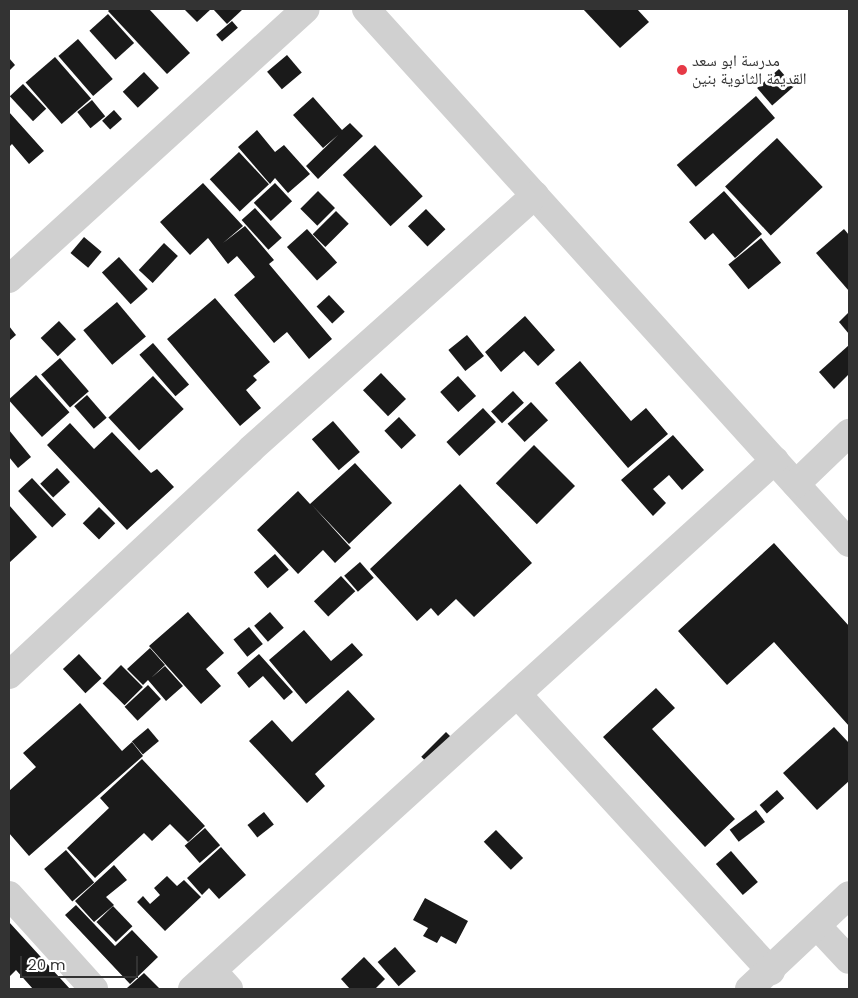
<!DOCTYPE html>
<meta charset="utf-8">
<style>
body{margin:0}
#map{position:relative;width:858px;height:998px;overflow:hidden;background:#fff;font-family:Poppins,"Noto Naskh Arabic",sans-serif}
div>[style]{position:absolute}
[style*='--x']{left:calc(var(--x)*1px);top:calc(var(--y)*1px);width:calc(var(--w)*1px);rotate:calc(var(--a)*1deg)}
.building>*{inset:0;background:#1a1a1a;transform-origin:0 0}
.street>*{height:28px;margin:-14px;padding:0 14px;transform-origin:14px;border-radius:14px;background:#d0d0d0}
.dots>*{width:14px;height:14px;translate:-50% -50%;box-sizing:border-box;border:2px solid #fff;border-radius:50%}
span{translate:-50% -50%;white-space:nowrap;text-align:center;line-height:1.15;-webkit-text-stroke:5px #fff;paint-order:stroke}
.poi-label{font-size:16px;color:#333}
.left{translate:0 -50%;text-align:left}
.frame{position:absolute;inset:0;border:10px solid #333;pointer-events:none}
.scale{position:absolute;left:20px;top:956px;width:118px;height:22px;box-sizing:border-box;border:2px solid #333;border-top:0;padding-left:6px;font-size:15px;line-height:18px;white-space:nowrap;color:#333;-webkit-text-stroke:4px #fff;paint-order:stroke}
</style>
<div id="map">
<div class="building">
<div style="clip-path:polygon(110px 9px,149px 9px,190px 53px,167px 74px,108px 11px)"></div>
<div style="clip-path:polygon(184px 9px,211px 9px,197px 22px)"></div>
<div style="clip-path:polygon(213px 9px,243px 9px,227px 24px)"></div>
<div style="clip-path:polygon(583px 9px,637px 9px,649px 22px,620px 48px)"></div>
<div style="left:108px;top:14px;width:39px;height:25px;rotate:48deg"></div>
<div style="left:232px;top:21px;width:9px;height:21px;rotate:49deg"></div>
<div style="left:78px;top:39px;width:53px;height:26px;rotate:49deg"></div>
<div style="left:287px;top:55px;width:23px;height:26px;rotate:50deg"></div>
<div style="left:55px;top:57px;width:55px;height:39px;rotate:49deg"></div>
<div style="clip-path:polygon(9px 58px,15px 65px,9px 71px)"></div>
<div style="left:779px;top:69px;width:23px;height:29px;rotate:49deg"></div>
<div style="left:144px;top:72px;width:22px;height:29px;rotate:47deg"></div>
<div style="left:23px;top:84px;width:34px;height:18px;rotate:47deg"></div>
<div style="left:756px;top:96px;width:29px;height:105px;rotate:49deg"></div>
<div style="clip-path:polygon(313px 97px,342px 130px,350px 123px,363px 136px,318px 179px,306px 166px,338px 135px,323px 148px,293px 115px)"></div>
<div style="left:92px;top:100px;width:21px;height:19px;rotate:51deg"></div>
<div style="left:114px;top:110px;width:12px;height:16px;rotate:48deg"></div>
<div style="clip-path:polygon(9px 112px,44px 151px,29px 164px,12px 144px,9px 147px)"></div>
<div style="clip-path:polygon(257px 130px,275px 152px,284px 145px,310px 174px,288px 193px,275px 178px,270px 184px,238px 147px)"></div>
<div style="left:777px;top:138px;width:67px;height:71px;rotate:47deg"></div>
<div style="left:375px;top:145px;width:70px;height:44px;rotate:47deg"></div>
<div style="left:239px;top:152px;width:44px;height:40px;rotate:47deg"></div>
<div style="clip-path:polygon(203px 183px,243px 226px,223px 243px,245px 226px,274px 260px,269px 264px,332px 339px,309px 359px,287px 332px,274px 343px,234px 295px,255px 277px,237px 256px,228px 264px,208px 238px,190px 255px,160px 222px)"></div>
<div style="left:275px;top:183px;width:25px;height:29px;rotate:47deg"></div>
<div style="left:318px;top:191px;width:24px;height:25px;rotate:45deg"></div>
<div style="clip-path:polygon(724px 191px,762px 234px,735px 258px,713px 233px,705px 240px,689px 222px)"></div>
<div style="left:255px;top:208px;width:40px;height:18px;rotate:48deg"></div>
<div style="left:426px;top:209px;width:28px;height:25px;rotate:46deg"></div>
<div style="left:336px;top:211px;width:18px;height:33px;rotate:45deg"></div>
<div style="left:307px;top:229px;width:45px;height:27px;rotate:48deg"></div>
<div style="clip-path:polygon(844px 229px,849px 235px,849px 291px,816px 253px)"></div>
<div style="left:84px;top:237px;width:23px;height:21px;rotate:40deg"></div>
<div style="left:761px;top:238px;width:32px;height:42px;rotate:51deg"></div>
<div style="left:164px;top:243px;width:19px;height:37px;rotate:43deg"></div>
<div style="left:119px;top:257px;width:43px;height:23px;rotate:48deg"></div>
<div style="left:329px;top:295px;width:23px;height:17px;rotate:47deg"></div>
<div style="clip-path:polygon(215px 298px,270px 362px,253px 376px,257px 380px,246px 390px,261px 408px,240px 426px,167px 339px)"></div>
<div style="left:117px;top:302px;width:45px;height:44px;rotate:50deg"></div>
<div style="clip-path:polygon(849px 312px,849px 334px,839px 322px)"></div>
<div style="clip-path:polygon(525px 316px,555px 350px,538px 366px,524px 351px,501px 372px,485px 352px)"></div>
<div style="left:59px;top:321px;width:25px;height:25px;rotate:47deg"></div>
<div style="clip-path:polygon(9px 326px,16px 335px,9px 341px)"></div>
<div style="left:467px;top:335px;width:27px;height:24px;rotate:51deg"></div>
<div style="left:153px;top:343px;width:55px;height:18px;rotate:49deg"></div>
<div style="clip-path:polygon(849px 345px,849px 374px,834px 389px,819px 372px)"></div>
<div style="left:60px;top:358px;width:44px;height:25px;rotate:49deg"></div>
<div style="clip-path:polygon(580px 361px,631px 421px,646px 408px,668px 434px,628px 468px,555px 383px)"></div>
<div style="left:381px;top:373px;width:36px;height:25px;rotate:46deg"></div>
<div style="left:36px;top:375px;width:50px;height:37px;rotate:48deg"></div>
<div style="left:153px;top:376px;width:45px;height:61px;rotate:47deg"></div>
<div style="left:458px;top:376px;width:27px;height:24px;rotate:48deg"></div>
<div style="left:513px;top:391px;width:16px;height:30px;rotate:47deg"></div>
<div style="left:87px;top:395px;width:30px;height:17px;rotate:49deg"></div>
<div style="left:531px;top:402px;width:25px;height:32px;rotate:47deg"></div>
<div style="left:483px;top:408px;width:19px;height:50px;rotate:47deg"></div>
<div style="left:399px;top:417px;width:25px;height:20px;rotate:47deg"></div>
<div style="left:333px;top:421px;width:41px;height:28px;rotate:49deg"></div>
<div style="clip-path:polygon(70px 423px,94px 449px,112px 432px,151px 473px,157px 469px,174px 487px,127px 530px,47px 445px)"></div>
<div style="clip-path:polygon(9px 430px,31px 457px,18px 468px,9px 457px)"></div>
<div style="clip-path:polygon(673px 435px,704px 470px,682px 490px,669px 475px,653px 489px,666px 503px,653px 516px,621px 480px)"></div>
<div style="left:534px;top:445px;width:58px;height:54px;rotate:45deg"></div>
<div style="clip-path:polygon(355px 463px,392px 503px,349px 544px,312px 505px,351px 548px,335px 563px,323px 550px,298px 574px,257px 530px,298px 491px,310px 504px)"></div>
<div style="left:57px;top:468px;width:19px;height:23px;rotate:47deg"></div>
<div style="left:32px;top:478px;width:50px;height:19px;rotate:47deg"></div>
<div style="clip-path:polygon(460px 484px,532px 563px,474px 617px,456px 599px,438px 616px,431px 608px,417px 621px,370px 569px)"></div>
<div style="clip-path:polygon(9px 505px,37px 537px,9px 563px)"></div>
<div style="left:99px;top:507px;width:23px;height:23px;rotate:45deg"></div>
<div style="clip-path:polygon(774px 543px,849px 626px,849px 726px,774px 642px,727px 685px,678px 631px)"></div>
<div style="left:275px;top:554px;width:21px;height:28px;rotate:49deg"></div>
<div style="left:360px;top:562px;width:21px;height:21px;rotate:49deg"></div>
<div style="left:341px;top:576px;width:21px;height:37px;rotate:47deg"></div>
<div style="clip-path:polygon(188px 612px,224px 653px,206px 669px,221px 686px,201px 704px,149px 646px)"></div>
<div style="left:270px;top:612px;width:21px;height:21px;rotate:49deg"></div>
<div style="left:249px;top:627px;width:22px;height:20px;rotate:51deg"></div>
<div style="clip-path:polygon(304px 630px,331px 661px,352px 643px,363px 655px,306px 704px,269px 660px)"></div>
<div style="clip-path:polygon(150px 648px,165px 665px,151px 678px,165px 666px,183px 686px,166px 701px,148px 680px,143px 685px,127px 669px)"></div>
<div style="left:79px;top:654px;width:33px;height:22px;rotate:47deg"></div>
<div style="clip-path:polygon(259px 654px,293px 692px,284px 700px,263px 676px,249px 688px,237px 673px)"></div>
<div style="left:121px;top:665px;width:31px;height:26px;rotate:45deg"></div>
<div style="left:148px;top:685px;width:19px;height:32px;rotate:47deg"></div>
<div style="clip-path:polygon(656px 688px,675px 708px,652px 729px,735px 819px,705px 847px,603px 737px)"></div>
<div style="clip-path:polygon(348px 690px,375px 719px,315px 774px,325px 786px,307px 803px,249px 741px,272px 720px,292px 742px)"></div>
<div style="clip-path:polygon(80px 703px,122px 751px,132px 742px,143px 756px,29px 856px,9px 833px,9px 791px,36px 767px,23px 753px)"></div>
<div style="clip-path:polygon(834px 727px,849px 743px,849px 781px,817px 810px,783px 773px)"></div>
<div style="left:148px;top:728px;width:17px;height:21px;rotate:50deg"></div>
<div style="left:446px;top:732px;width:18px;height:35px;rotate:45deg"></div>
<div style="clip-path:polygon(142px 759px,205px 826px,188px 842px,170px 824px,152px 841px,144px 833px,95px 878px,67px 848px,109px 808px,100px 798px)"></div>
<div style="left:777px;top:790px;width:11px;height:23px;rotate:49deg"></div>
<div style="left:756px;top:810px;width:15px;height:33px;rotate:53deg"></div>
<div style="left:264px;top:812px;width:16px;height:21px;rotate:52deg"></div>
<div style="left:205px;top:828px;width:23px;height:27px;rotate:49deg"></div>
<div style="left:496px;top:830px;width:39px;height:17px;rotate:46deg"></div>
<div style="clip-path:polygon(221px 847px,246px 875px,219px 899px,209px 888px,202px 895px,187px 878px)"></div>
<div style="left:66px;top:850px;width:43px;height:29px;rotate:49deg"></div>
<div style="left:731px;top:851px;width:41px;height:20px;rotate:49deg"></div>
<div style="clip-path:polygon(114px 865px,127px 880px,106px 897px,114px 905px,94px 922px,75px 901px)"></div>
<div style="clip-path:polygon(167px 876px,177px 886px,184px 880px,201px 897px,165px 931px,137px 902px,143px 896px,150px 904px,160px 895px,154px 888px)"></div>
<div style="clip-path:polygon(425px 898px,468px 921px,456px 944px,441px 936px,437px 943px,423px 936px,428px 928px,413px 920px)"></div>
<div style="clip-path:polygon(76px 905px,115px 946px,132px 930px,158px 957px,130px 984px,65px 915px)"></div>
<div style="left:113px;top:906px;width:28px;height:23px;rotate:46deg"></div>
<div style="clip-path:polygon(9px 922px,70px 989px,33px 989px,16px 970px,9px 977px)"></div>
<div style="left:395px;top:947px;width:32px;height:23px;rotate:49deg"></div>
<div style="clip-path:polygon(364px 957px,385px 979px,375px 989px,350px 989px,341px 979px)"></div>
<div style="clip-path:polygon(144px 973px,160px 989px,128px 989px,127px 988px)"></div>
</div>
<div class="street">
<div style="--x:366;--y:9;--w:720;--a:47.87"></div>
<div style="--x:9;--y:279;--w:401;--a:-42.3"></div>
<div style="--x:796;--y:484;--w:74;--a:-43.9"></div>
<div style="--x:9;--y:675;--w:331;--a:-43"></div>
<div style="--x:251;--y:449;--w:381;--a:-41.8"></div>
<div style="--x:517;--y:694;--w:376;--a:47.5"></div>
<div style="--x:9;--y:895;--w:127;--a:47.9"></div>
<div style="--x:818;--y:927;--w:45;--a:46.8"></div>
<div style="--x:213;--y:971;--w:24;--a:48"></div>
<div style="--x:192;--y:989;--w:787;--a:-42.22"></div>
<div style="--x:749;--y:989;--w:137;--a:-43.2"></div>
</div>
<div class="dots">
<div style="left:682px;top:70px;background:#e63946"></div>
</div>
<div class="poi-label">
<span class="left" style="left:692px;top:70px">مدرسة ابو سعد<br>القديمة الثانوية بنين</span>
</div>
<div class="frame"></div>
<div class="scale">20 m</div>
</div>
